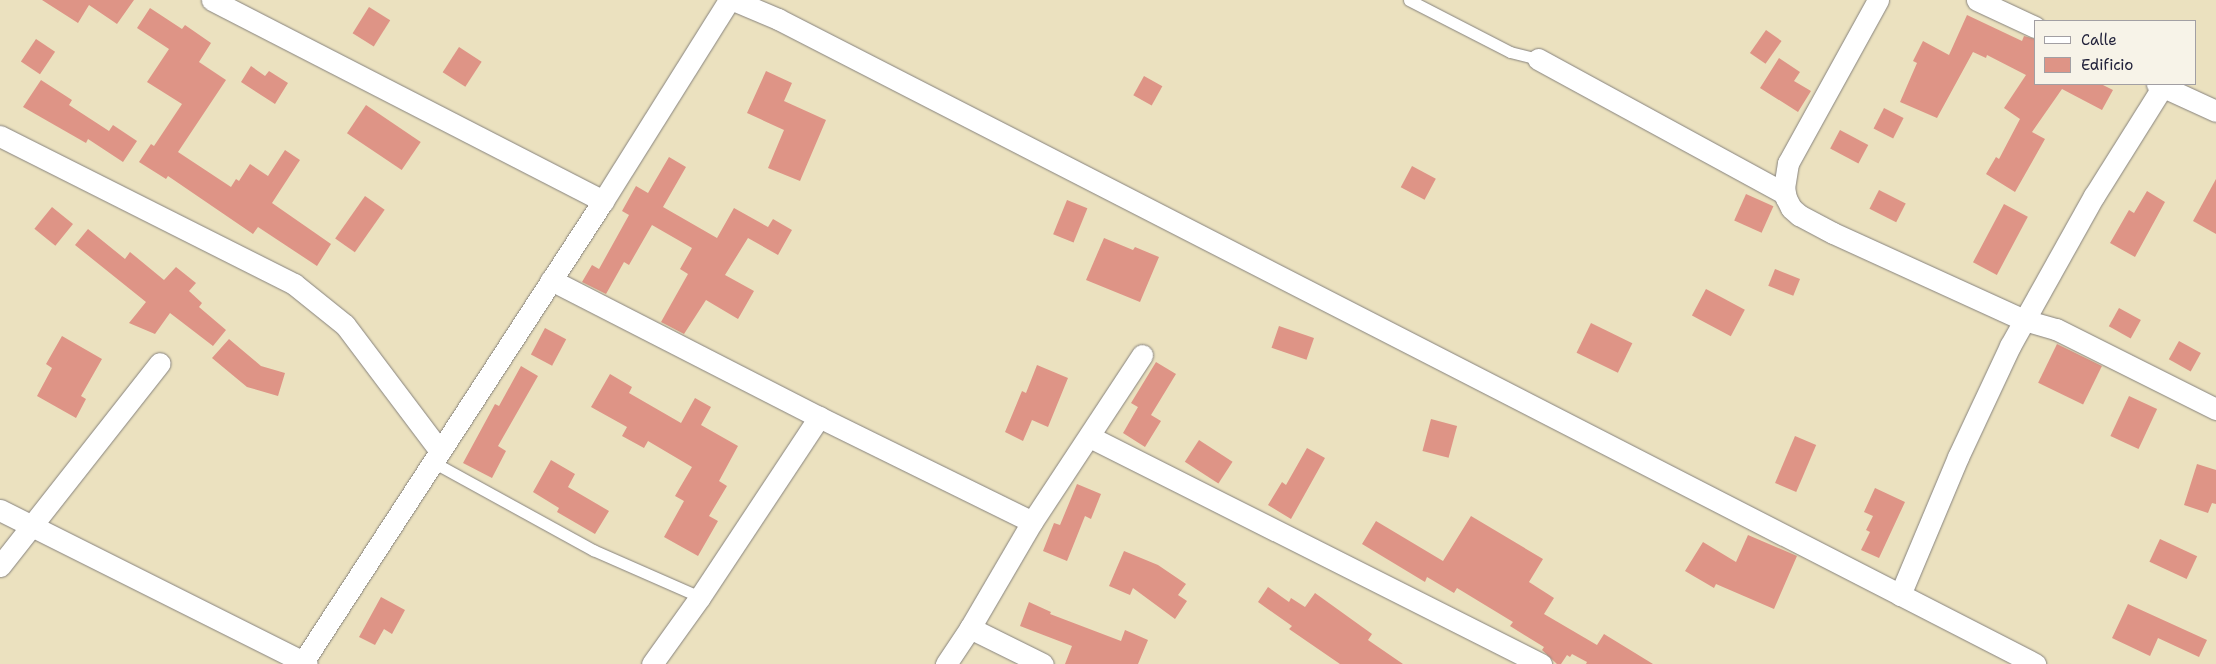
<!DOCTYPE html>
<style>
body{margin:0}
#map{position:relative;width:2216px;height:664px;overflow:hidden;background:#ebe1bf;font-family:"Shantell Sans",sans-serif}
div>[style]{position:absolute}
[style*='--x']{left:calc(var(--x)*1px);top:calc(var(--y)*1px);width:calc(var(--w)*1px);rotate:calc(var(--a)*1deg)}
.building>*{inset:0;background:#de9486;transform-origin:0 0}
.roads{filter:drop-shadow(0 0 1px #86827d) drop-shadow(0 0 1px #86827d)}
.service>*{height:11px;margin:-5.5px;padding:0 5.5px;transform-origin:5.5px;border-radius:5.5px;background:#fff}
.minor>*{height:21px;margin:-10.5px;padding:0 10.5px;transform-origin:10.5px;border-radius:10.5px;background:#fff}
span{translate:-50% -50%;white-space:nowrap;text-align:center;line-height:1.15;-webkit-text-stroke:5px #f7f3e8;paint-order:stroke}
.legend{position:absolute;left:2034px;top:20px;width:162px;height:65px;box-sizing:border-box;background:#f7f3e8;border:1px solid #a29fa3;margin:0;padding:6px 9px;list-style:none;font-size:15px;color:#22223b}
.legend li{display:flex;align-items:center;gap:10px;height:25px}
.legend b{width:25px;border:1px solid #a29fa3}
</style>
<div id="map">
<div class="building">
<div style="clip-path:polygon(42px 0,134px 0,117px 24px,89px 5px,78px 23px)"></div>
<div style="left:369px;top:7px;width:25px;height:31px;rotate:32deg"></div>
<div style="clip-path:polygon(150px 8px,182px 29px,185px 25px,211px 43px,199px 62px,226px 80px,178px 152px,231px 187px,236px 179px,239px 181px,250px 164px,268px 176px,285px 150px,300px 160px,272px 203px,331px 244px,317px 266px,258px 227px,253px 234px,168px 176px,166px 179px,139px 162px,151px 144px,154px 146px,182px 104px,147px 82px,169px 49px,137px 28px)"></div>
<div style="clip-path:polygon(1967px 15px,2022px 41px,2024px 36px,2035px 39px,2035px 84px,2101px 84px,2113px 90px,2102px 110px,2062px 89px,2032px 132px,2045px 139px,2015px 192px,1986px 174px,1996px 157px,1999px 159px,2020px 119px,2004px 108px,2026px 75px,1987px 55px,1986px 58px,1973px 52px,1937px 118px,1900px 102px,1917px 63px,1913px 61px,1923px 41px,1949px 55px)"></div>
<div style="left:1766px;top:30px;width:19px;height:28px;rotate:35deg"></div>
<div style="left:36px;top:39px;width:23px;height:27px;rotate:34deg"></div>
<div style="left:459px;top:47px;width:27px;height:30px;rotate:33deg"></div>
<div style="clip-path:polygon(1779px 58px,1800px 72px,1794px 81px,1811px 91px,1798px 112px,1760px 88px)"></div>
<div style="clip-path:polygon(251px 66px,265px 76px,269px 71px,288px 83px,275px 104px,241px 82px)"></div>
<div style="clip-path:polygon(766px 71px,792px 83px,784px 101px,826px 120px,800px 181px,768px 168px,784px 130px,747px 113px)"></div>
<div style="left:1144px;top:76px;width:21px;height:22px;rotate:29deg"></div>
<div style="clip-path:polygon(41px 80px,72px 100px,69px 105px,109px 131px,113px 125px,137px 141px,123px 162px,88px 139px,86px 143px,23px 107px)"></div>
<div style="left:366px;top:105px;width:66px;height:34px;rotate:34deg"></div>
<div style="left:1884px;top:108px;width:22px;height:23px;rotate:27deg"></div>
<div style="left:1840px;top:130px;width:32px;height:21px;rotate:28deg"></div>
<div style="clip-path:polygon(669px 157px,686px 167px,663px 207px,717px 238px,734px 208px,768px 227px,773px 219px,792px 230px,778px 255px,748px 238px,725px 275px,754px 291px,738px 319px,706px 300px,684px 334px,661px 322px,688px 274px,680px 269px,692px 248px,652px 225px,629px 265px,624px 262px,606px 294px,582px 282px,592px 265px,599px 269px,629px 215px,622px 211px,636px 186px,648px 193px)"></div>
<div style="left:1412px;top:166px;width:27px;height:24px;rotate:28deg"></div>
<div style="clip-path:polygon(2216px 179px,2216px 234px,2193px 221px)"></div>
<div style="left:1879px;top:190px;width:30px;height:21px;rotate:27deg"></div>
<div style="clip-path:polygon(2147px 191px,2165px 202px,2135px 257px,2110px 243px,2129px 210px,2134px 213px)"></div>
<div style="left:1746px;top:194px;width:30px;height:29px;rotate:24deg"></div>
<div style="left:365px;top:196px;width:24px;height:52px;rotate:35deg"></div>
<div style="left:1067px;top:200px;width:22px;height:37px;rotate:22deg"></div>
<div style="left:2004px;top:204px;width:27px;height:66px;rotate:28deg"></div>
<div style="left:52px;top:207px;width:27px;height:28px;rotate:39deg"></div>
<div style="clip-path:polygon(88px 229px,125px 259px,130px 252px,164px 280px,176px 267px,196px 283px,189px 291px,202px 303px,199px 307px,226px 330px,213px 346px,170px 313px,155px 334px,129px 323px,146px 302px,75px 245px)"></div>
<div style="clip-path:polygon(1104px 238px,1133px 250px,1135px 247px,1159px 257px,1140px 302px,1086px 280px)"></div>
<div style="left:1775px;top:269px;width:27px;height:18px;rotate:22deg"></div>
<div style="left:1706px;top:289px;width:44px;height:30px;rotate:28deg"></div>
<div style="left:2119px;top:308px;width:25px;height:21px;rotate:29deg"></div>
<div style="left:1591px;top:323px;width:46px;height:33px;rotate:26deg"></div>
<div style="left:1279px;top:326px;width:37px;height:23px;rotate:19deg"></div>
<div style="left:545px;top:328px;width:24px;height:30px;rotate:28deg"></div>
<div style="clip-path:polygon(62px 336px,102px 359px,81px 396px,86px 399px,76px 418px,37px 396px,52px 368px,46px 364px)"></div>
<div style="clip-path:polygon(229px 339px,261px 366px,285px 373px,278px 396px,247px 387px,212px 358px)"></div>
<div style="left:2179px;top:341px;width:25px;height:21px;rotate:29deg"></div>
<div style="left:2057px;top:344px;width:50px;height:43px;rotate:26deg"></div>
<div style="clip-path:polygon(1156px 362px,1176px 374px,1151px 415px,1161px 421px,1145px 447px,1123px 433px,1138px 407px,1143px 410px,1131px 403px)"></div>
<div style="clip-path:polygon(1037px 365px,1068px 378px,1048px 427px,1032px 420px,1023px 441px,1005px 432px,1022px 391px,1026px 393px)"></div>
<div style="clip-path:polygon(521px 366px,538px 376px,498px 446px,506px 451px,492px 478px,463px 463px,495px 404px,499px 406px)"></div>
<div style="clip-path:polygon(610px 374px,632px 387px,629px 393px,681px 423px,695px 398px,711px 407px,701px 425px,738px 446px,719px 481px,727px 486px,709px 516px,718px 521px,698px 556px,664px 537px,684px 501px,675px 496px,692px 467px,648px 441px,644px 448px,622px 436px,627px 427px,591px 407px)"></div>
<div style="left:2129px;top:396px;width:31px;height:44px;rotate:25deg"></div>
<div style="left:1431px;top:419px;width:27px;height:33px;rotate:15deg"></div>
<div style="left:1795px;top:436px;width:23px;height:51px;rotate:23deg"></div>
<div style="left:1199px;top:440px;width:40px;height:26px;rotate:33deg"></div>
<div style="clip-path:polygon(1307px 448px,1325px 458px,1291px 519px,1268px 505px,1282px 482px,1286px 485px)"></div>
<div style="clip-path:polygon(551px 460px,575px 474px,568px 487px,609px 511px,595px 534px,557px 512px,559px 508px,533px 492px)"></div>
<div style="clip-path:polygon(2197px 464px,2216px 470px,2216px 504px,2212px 503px,2208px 513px,2184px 505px)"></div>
<div style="clip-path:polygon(1077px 484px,1101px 494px,1091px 519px,1085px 516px,1067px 561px,1043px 551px,1054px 523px,1060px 525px)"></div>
<div style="clip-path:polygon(1875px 488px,1905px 502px,1879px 558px,1861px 550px,1870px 532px,1866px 530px,1873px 516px,1864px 512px)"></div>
<div style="clip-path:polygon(1471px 516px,1543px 559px,1529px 582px,1554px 598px,1544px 614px,1597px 645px,1604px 634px,1653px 664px,1586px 664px,1587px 662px,1572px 654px,1570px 657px,1567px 655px,1561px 664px,1557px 664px,1542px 650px,1544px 647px,1510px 626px,1513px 622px,1457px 588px,1454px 593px,1427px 577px,1425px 582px,1362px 544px,1376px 521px,1443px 561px)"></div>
<div style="clip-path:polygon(1748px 535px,1797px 556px,1774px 609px,1716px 584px,1714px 588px,1685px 571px,1703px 542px,1736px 562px)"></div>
<div style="left:2160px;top:539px;width:41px;height:25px;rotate:25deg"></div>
<div style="clip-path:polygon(1124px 551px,1158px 565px,1186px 584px,1178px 595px,1187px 601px,1175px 619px,1133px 588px,1130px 595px,1109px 586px)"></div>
<div style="clip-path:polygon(1268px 587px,1289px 602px,1291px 598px,1305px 607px,1315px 593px,1372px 634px,1368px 640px,1403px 664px,1340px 664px,1289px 629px,1292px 626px,1258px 602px)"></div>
<div style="clip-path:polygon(381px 597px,405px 610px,392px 634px,384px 629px,375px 645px,359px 637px)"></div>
<div style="clip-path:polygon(1029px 602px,1051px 612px,1050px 614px,1121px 641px,1125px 630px,1148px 640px,1138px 664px,1065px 664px,1072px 646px,1020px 626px)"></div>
<div style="clip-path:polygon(2128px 604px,2207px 640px,2199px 657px,2158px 638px,2150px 656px,2112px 638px)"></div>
</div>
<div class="roads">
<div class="service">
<div style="--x:1409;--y:0;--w:114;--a:27.2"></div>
<div style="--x:1510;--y:52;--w:29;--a:14"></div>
<div style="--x:433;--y:462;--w:183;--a:28.8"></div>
<div style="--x:593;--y:550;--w:117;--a:23.7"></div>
</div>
<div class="minor">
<div style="--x:212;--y:0;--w:440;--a:27.2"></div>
<div style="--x:733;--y:0;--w:49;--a:22.9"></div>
<div style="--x:778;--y:19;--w:1413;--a:27.16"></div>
<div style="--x:1878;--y:0;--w:186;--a:118.9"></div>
<div style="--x:1788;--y:163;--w:24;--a:99"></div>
<div style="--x:1784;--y:187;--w:11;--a:80"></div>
<div style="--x:1786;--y:198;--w:11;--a:63"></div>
<div style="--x:1791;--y:208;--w:11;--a:41"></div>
<div style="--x:1799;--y:215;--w:38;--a:28"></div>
<div style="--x:1833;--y:233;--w:210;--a:24.5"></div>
<div style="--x:2024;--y:320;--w:33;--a:16"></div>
<div style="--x:2056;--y:329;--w:179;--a:26.6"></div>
<div style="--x:1977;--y:0;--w:64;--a:25"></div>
<div style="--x:1538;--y:59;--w:280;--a:28.6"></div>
<div style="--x:2157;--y:84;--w:65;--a:24.6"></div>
<div style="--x:0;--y:136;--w:329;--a:26.7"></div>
<div style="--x:294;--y:284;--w:65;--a:38.8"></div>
<div style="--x:345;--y:325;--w:158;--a:53"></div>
<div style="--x:551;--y:280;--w:301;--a:27.1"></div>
<div style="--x:819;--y:417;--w:237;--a:26.2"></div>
<div style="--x:1090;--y:437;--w:505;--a:26.72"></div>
<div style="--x:0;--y:510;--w:343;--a:26.6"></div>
<div style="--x:0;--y:566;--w:258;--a:-51.8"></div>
<div style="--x:1900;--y:595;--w:150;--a:-67.2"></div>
<div style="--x:1958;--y:457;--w:123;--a:-64.9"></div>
<div style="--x:2010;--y:346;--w:172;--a:-60.8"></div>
<div style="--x:2094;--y:196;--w:130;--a:-57.9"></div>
<div style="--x:970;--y:628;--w:81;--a:26.3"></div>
<div style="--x:303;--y:662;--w:550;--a:-56.95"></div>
<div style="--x:603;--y:201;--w:237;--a:-57.9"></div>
<div style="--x:652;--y:664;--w:82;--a:-54.4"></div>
<div style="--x:700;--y:597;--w:216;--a:-56.5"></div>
<div style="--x:946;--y:664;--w:43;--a:-56.3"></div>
<div style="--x:970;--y:628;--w:123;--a:-59.7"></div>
<div style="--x:1032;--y:522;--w:200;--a:-56.6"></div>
</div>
</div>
<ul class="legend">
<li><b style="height:6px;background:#fff"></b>Calle</li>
<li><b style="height:14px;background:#de9486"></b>Edificio</li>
</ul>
</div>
